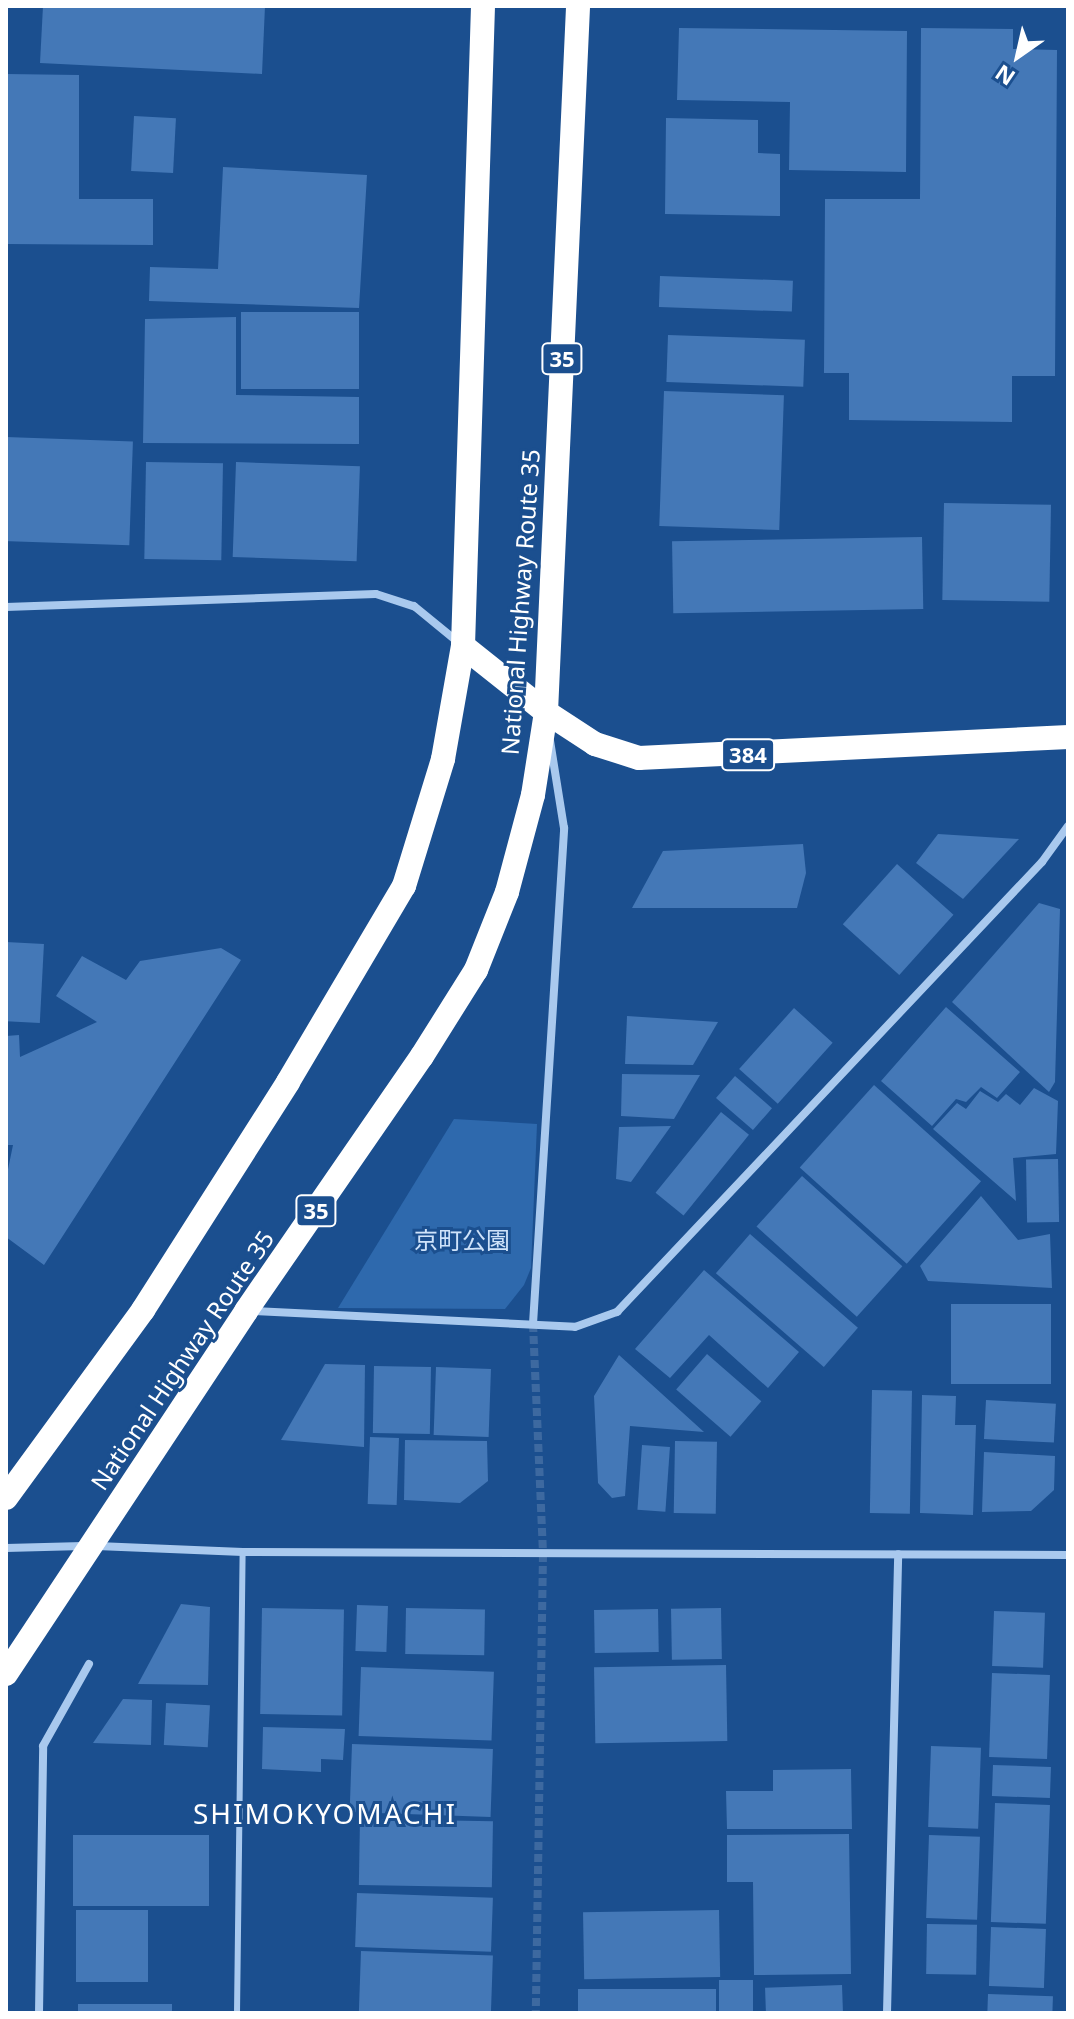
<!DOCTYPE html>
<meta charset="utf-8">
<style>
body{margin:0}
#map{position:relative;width:1074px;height:2019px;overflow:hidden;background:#1b4f8f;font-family:"Noto Sans","Noto Sans JP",sans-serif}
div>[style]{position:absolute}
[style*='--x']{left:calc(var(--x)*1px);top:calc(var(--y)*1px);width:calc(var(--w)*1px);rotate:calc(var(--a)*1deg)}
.green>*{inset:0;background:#2e69ad}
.building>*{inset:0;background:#4478b7;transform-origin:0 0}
.street-tunnel>*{height:8px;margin-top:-4px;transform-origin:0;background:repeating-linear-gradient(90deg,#3d69a0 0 8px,transparent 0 12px)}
.lane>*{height:6px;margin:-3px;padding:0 3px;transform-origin:3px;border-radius:3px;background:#a9c9ee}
.street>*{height:8px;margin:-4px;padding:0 4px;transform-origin:4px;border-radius:4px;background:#a9c9ee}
.highway>*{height:24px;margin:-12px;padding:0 12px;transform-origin:12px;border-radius:12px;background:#fff}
span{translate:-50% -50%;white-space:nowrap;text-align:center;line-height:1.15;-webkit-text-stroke:6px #1b4f8f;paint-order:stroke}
.shield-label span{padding:2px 6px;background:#1b4f8f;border:2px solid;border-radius:6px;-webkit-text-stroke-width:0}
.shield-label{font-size:22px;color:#fff;font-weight:700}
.street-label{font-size:24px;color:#fff}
.park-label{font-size:24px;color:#cfe3fa}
.quarter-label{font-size:28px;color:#fff;letter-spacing:2px}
.frame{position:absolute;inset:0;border:8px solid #fff;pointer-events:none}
.north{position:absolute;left:978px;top:16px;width:80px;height:80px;-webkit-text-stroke:6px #1b4f8f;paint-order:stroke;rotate:214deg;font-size:22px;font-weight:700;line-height:32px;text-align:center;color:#fff}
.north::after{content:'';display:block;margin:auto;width:28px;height:36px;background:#fff;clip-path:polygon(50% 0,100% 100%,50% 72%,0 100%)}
</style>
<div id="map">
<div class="green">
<div style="clip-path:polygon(454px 1119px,537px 1124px,531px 1268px,524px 1285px,505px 1309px,338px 1308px)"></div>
</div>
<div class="building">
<div style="clip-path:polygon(43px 6px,265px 6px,262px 74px,40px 63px)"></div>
<div style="clip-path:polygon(679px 28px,907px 31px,906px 172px,789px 170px,790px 102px,677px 100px)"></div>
<div style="clip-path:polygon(921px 28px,1013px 29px,1013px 49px,1057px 50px,1055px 376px,1012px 376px,1012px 422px,849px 420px,849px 373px,824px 373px,825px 199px,920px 199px)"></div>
<div style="clip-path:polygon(6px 74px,79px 75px,79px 199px,153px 199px,153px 245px,6px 244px)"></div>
<div style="left:134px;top:116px;width:42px;height:55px;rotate:3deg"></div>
<div style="clip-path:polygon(666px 118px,758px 120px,758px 153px,780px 154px,780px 216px,665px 214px)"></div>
<div style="clip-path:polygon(223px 167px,367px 175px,359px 308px,149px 301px,150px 267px,218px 269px)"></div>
<div style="left:660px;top:276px;width:133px;height:31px;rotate:2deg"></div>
<div style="left:241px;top:312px;width:118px;height:77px"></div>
<div style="clip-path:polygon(236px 317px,236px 395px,359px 397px,359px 444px,143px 443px,145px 319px)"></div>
<div style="left:668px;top:335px;width:137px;height:47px;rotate:2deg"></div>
<div style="left:664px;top:391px;width:120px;height:135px;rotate:2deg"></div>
<div style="left:6px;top:437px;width:127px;height:104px;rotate:2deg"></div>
<div style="left:146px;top:462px;width:77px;height:97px;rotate:1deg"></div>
<div style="left:236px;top:462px;width:124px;height:95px;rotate:2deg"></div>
<div style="left:944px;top:503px;width:107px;height:97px;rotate:1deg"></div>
<div style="left:922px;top:537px;width:72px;height:250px;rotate:89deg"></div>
<div style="clip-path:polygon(938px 834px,1019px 839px,963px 899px,916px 863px)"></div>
<div style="clip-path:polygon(803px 844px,806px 873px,797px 908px,632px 908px,663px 851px)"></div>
<div style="left:897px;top:864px;width:76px;height:81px;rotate:42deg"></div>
<div style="clip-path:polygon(1039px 903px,1060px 909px,1055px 1082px,1049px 1092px,952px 1002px)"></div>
<div style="left:6px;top:942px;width:38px;height:79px;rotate:3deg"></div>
<div style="clip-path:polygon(221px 948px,241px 960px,44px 1265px,6px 1237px,6px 1179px,13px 1145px,6px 1145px,6px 1036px,19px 1035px,20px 1057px,97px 1022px,56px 996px,82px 956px,126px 980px,140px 961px)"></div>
<div style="clip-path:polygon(946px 1007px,1020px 1072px,997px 1098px,981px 1087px,966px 1102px,956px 1099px,932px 1126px,881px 1081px)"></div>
<div style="left:794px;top:1008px;width:52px;height:82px;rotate:42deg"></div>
<div style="clip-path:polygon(627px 1016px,718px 1022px,693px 1065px,625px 1064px)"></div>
<div style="clip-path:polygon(622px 1074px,700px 1075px,674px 1119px,621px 1116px)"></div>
<div style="left:735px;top:1076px;width:49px;height:29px;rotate:41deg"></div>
<div style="left:874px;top:1085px;width:144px;height:111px;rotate:42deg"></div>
<div style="clip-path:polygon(1034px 1088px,1058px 1101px,1056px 1154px,1013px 1158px,1016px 1201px,933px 1129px,957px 1103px,966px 1109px,980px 1091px,998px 1102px,1006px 1094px,1020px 1105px)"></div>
<div style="left:721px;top:1112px;width:36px;height:104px;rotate:39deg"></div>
<div style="clip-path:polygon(671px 1126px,631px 1182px,616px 1179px,619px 1127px)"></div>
<div style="left:1058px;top:1159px;width:63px;height:32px;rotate:89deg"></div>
<div style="left:802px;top:1176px;width:135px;height:68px;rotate:42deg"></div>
<div style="clip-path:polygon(981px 1196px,1018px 1240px,1050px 1234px,1052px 1288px,928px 1281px,920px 1266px)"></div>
<div style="left:750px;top:1234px;width:143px;height:52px;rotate:41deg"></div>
<div style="clip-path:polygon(704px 1270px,799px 1352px,768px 1388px,709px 1335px,670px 1378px,635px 1349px)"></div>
<div style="left:951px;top:1304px;width:100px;height:80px"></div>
<div style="left:707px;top:1354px;width:72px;height:47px;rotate:41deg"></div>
<div style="clip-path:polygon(619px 1355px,704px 1432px,630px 1426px,625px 1496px,612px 1498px,598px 1483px,594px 1396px)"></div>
<div style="clip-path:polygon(325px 1364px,365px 1365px,364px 1447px,281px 1440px)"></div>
<div style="left:374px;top:1366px;width:57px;height:67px;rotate:1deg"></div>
<div style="left:436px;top:1367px;width:55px;height:68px;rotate:2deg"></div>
<div style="left:872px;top:1390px;width:40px;height:123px;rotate:1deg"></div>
<div style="clip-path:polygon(922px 1395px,956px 1396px,955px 1425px,976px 1425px,973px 1515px,920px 1513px)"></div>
<div style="left:986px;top:1400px;width:70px;height:39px;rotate:3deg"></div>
<div style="left:370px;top:1437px;width:29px;height:67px;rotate:2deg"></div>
<div style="clip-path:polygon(405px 1440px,487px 1441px,488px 1481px,460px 1503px,404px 1500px)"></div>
<div style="left:675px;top:1441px;width:42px;height:72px;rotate:1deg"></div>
<div style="left:642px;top:1445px;width:28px;height:65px;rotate:4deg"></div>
<div style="clip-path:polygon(984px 1452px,1055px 1456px,1054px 1490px,1031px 1511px,982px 1512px)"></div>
<div style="clip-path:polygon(181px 1604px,210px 1607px,208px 1685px,138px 1684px)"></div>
<div style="left:357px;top:1605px;width:31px;height:46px;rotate:2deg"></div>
<div style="left:262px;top:1608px;width:82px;height:106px;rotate:1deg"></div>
<div style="left:406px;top:1608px;width:79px;height:46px;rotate:1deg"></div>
<div style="left:721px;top:1608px;width:51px;height:50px;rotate:89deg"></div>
<div style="left:658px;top:1609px;width:43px;height:64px;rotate:89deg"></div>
<div style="left:994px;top:1611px;width:51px;height:55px;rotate:2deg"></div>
<div style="left:726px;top:1665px;width:76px;height:132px;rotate:89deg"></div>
<div style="left:361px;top:1667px;width:133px;height:69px;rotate:2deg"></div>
<div style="left:992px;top:1673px;width:58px;height:84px;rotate:2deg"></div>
<div style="clip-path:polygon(123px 1699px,152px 1700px,151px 1745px,93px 1743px)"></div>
<div style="left:166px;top:1703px;width:44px;height:42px;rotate:3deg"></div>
<div style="clip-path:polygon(263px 1727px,345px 1729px,343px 1760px,321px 1759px,321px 1772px,262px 1769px)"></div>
<div style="left:352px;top:1744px;width:141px;height:68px;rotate:2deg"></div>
<div style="left:931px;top:1746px;width:50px;height:81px;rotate:2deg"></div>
<div style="left:993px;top:1765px;width:58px;height:31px;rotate:2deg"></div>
<div style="clip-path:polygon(851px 1769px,852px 1829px,727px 1829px,726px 1791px,773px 1791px,773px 1770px)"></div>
<div style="left:995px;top:1803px;width:55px;height:119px;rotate:2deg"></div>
<div style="left:360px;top:1819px;width:133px;height:66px;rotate:1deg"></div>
<div style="clip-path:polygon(849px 1834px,851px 1974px,754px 1975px,753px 1882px,727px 1882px,727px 1835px)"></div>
<div style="left:73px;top:1835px;width:136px;height:71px"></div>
<div style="left:929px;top:1835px;width:51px;height:83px;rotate:2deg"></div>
<div style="left:357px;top:1893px;width:136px;height:54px;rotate:2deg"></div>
<div style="left:76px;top:1910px;width:72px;height:72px"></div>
<div style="left:719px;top:1910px;width:67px;height:136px;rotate:89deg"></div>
<div style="left:927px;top:1924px;width:50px;height:50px;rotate:1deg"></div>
<div style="left:991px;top:1927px;width:55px;height:59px;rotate:2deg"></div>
<div style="left:361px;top:1951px;width:132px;height:62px;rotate:2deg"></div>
<div style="left:719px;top:1980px;width:34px;height:33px"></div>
<div style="left:842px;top:1985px;width:28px;height:77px;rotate:88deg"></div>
<div style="left:716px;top:1989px;width:24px;height:138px;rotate:90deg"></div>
<div style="left:988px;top:1994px;width:65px;height:19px;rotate:2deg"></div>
<div style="left:78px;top:2004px;width:94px;height:9px"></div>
</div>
<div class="street-tunnel">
<div style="--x:533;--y:1324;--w:230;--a:87.5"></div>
<div style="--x:543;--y:1554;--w:459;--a:90.9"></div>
</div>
<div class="lane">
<div style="--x:237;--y:2013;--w:461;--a:-89.3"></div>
</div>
<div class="street">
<div style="--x:6;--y:607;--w:370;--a:-2"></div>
<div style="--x:376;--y:594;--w:40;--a:18"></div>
<div style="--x:414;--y:606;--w:57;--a:39.3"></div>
<div style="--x:252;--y:1311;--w:323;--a:2.8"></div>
<div style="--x:575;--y:1327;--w:45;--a:-19.7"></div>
<div style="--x:617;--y:1312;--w:619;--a:-46.64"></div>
<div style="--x:1042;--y:862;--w:44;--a:-54.2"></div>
<div style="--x:533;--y:1324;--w:497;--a:-86.4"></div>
<div style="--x:564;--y:828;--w:88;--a:-99.1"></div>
<div style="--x:97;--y:1546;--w:146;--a:2.4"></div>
<div style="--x:243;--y:1552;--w:825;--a:0.21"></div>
<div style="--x:6;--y:1548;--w:77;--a:-1.5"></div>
<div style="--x:39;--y:2013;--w:267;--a:-89.1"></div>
<div style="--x:43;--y:1746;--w:94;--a:-60.7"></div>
<div style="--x:887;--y:2013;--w:459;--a:-88.6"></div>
</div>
<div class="highway">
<div style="--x:463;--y:646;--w:106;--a:38.5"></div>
<div style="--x:546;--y:712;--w:59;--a:33.1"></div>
<div style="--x:595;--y:744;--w:46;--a:17.7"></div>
<div style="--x:639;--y:758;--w:430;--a:-2.8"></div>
<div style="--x:6;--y:1498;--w:233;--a:-53.9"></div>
<div style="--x:143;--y:1310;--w:270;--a:-57.5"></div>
<div style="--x:288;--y:1082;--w:228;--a:-59.4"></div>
<div style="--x:404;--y:886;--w:133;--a:-72.9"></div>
<div style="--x:443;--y:759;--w:115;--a:-80"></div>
<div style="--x:463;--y:646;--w:640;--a:-88.21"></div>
<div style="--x:6;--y:1674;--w:435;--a:-56.5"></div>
<div style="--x:246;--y:1311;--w:310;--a:-55.4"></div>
<div style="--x:422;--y:1056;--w:102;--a:-57.9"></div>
<div style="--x:476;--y:970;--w:84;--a:-68.3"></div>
<div style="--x:507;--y:892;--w:100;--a:-75"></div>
<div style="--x:533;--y:795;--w:84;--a:-81.1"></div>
<div style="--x:546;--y:712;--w:707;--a:-87.4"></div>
</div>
<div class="shield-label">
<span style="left:562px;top:359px">35</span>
<span style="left:748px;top:755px">384</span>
<span style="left:316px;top:1211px">35</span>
</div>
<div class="street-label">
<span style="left:520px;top:602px;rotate:-86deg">National Highway Route 35</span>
<span style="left:182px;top:1360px;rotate:-56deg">National Highway Route 35</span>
</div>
<div class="park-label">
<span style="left:462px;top:1240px">京町公園</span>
</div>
<div class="quarter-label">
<span style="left:325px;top:1813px">SHIMOKYOMACHI</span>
</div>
<div class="frame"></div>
<div class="north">N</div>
</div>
